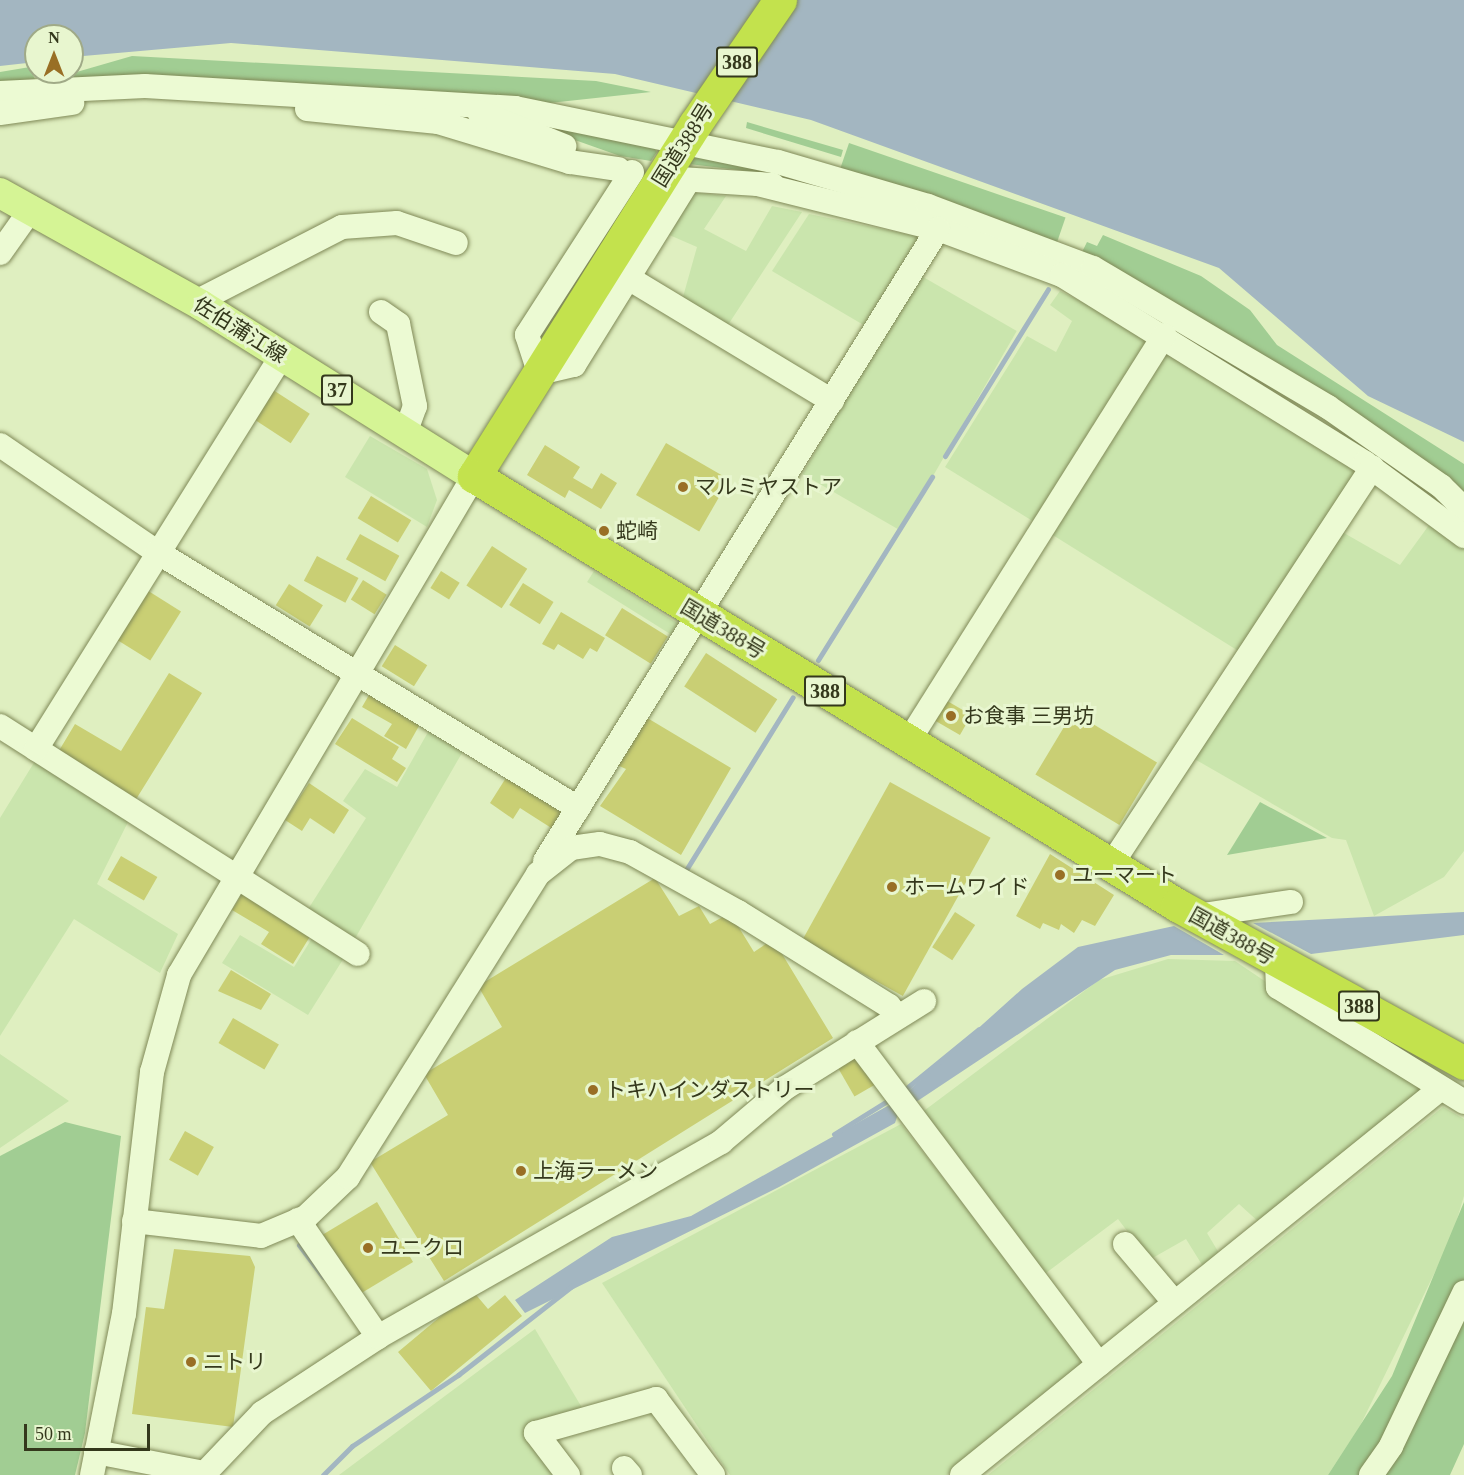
<!DOCTYPE html>
<meta charset="utf-8">
<style>
body{margin:0}
#map{position:relative;width:1464px;height:1475px;overflow:hidden;background:#dfefc0;font-family:"Times New Roman","Noto Sans JP",serif}
div>[style]{position:absolute}
[style*='--x']{left:calc(var(--x)*1px);top:calc(var(--y)*1px);width:calc(var(--w)*1px);rotate:calc(var(--a)*1deg)}
.farmland>*{inset:0;background:#cae5ad;transform-origin:0 0}
.green>*{inset:0;background:#a1cd93;transform-origin:0 0}
.water>*{inset:0;background:#a3b6c1}
.stream>*{height:5px;margin:-2.5px;padding:0 2.5px;transform-origin:2.5px;border-radius:2.5px;background:#a3b6c1}
.building>*{inset:0;background:#c9cf74;transform-origin:0 0}
.roads{filter:drop-shadow(0 0 2px #808957) drop-shadow(0 0 2px #808957)}
.minor>*{height:24px;margin:-12px;padding:0 12px;transform-origin:12px;border-radius:12px;background:#ecfad3}
.major>*{height:30px;margin:-15px;padding:0 15px;transform-origin:15px;border-radius:15px;background:#d5f495}
.highway>*{height:33px;margin:-16.5px;padding:0 16.5px;transform-origin:16.5px;border-radius:16.5px;background:#c3e24d}
.dots>*{width:16px;height:16px;translate:-50% -50%;box-sizing:border-box;border:3px solid #e8f6cf;border-radius:50%}
span{translate:-50% -50%;white-space:nowrap;text-align:center;line-height:1.15;-webkit-text-stroke:6px #e8f6cf;paint-order:stroke}
.shield-label span{padding:2px 4px;background:#e8f6cf;border:2px solid;border-radius:4px;-webkit-text-stroke-width:0}
.shield-label{font-size:20px;color:#34381c;font-weight:700}
.street-label{font-size:21px;color:#34381c}
.poi-label{font-size:21px;color:#34381c}
.left{translate:0 -50%;text-align:left}
.north{position:absolute;left:24px;top:24px;width:60px;height:60px;box-sizing:border-box;background:#e8f6cf;border:2px solid #a0aa87;border-radius:50%;rotate:0deg;font-size:16px;font-weight:700;line-height:24px;text-align:center;color:#34381c}
.north::after{content:'';display:block;margin:auto;width:21px;height:27px;background:#996f25;clip-path:polygon(50% 0,100% 100%,50% 72%,0 100%)}
.scale{position:absolute;left:24px;top:1424px;width:126px;height:27px;box-sizing:border-box;border:3px solid #34381c;border-top:0;padding-left:8px;font-size:18px;line-height:21px;white-space:nowrap;color:#34381c;-webkit-text-stroke:4px #e8f6cf;paint-order:stroke}
</style>
<div id="map">
<div class="farmland">
<div style="clip-path:polygon(691px 192px,726px 196px,704px 229px,746px 251px,772px 206px,802px 212px,724px 331px,681px 304px,697px 247px,667px 234px)"></div>
<div style="clip-path:polygon(809px 214px,926px 238px,872px 330px,772px 271px)"></div>
<div style="left:918px;top:274px;width:114px;height:231px;rotate:30deg"></div>
<div style="clip-path:polygon(1060px 291px,1156px 339px,1039px 525px,945px 467px,1027px 336px,1056px 352px,1072px 321px,1050px 305px)"></div>
<div style="left:1166px;top:344px;width:235px;height:222px;rotate:32deg"></div>
<div style="clip-path:polygon(370px 436px,427px 469px,437px 500px,427px 527px,345px 477px)"></div>
<div style="clip-path:polygon(1432px 521px,1464px 542px,1464px 851px,1444px 877px,1374px 916px,1346px 840px,1332px 838px,1191px 757px,1337px 529px,1400px 565px)"></div>
<div style="left:594px;top:571px;width:99px;height:13px;rotate:32deg"></div>
<div style="clip-path:polygon(432px 725px,466px 746px,353px 942px,305px 914px,366px 818px,343px 801px,365px 769px,397px 787px)"></div>
<div style="clip-path:polygon(35px 761px,130px 818px,97px 884px,178px 934px,160px 973px,74px 919px,0 1036px,0 818px)"></div>
<div style="clip-path:polygon(316px 932px,347px 953px,308px 1015px,222px 963px,240px 935px,294px 967px)"></div>
<div style="clip-path:polygon(1168px 959px,1235px 961px,1428px 1092px,1262px 1225px,1239px 1204px,1207px 1233px,1219px 1253px,1204px 1268px,1186px 1239px,1149px 1260px,1118px 1219px,1042px 1276px,917px 1116px,1099px 980px)"></div>
<div style="clip-path:polygon(0 1054px,69px 1101px,0 1148px)"></div>
<div style="clip-path:polygon(1443px 1107px,1464px 1119px,1464px 1196px,1451px 1239px,1360px 1426px,1328px 1475px,988px 1475px)"></div>
<div style="clip-path:polygon(901px 1124px,1088px 1363px,947px 1475px,730px 1475px,602px 1283px)"></div>
<div style="clip-path:polygon(535px 1329px,584px 1411px,528px 1443px,560px 1475px,339px 1475px)"></div>
</div>
<div class="green">
<div style="clip-path:polygon(132px 56px,596px 81px,651px 92px,531px 105px,49px 80px)"></div>
<div style="clip-path:polygon(30px 67px,36px 82px,0 90px,0 72px)"></div>
<div style="clip-path:polygon(499px 113px,650px 142px,657px 152px,651px 161px,620px 156px)"></div>
<div style="clip-path:polygon(747px 122px,843px 150px,841px 157px,746px 128px)"></div>
<div style="left:849px;top:143px;width:229px;height:29px;rotate:19deg"></div>
<div style="clip-path:polygon(695px 152px,822px 180px,689px 164px)"></div>
<div style="clip-path:polygon(1103px 235px,1201px 276px,1250px 310px,1277px 345px,1464px 464px,1464px 500px,1080px 256px,1087px 242px,1097px 246px)"></div>
<div style="clip-path:polygon(1260px 802px,1327px 838px,1227px 855px)"></div>
<div style="clip-path:polygon(65px 1122px,121px 1136px,85px 1433px,75px 1475px,0 1475px,0 1156px)"></div>
<div style="clip-path:polygon(1464px 1202px,1464px 1444px,1450px 1475px,1328px 1475px,1392px 1376px)"></div>
</div>
<div class="water">
<div style="clip-path:polygon(0 0,1464px 0,1464px 442px,1368px 396px,1219px 268px,811px 120px,615px 74px,231px 43px,72px 57px,72px 36px,36px 36px,36px 62px,0 66px)"></div>
<div style="clip-path:polygon(1464px 912px,1464px 935px,1311px 954px,1253px 923px)"></div>
<div style="clip-path:polygon(1174px 926px,1224px 955px,1171px 955px,1115px 970px,913px 1104px,905px 1094px,1022px 989px,1078px 947px)"></div>
<div style="clip-path:polygon(891px 1104px,898px 1114px,895px 1123px,779px 1187px,525px 1313px,515px 1300px,612px 1237px,691px 1216px)"></div>
</div>
<div class="stream">
<div style="--x:945;--y:456;--w:196;--a:-58.3"></div>
<div style="--x:818;--y:660;--w:216;--a:-58.1"></div>
<div style="--x:686;--y:870;--w:203;--a:-58.3"></div>
<div style="--x:903;--y:1091;--w:98;--a:-39.2"></div>
<div style="--x:834;--y:1134;--w:68;--a:-31.8"></div>
<div style="--x:299;--y:1245;--w:40;--a:53"></div>
<div style="--x:323;--y:1475;--w:41;--a:-45"></div>
<div style="--x:352;--y:1446;--w:128;--a:-33.8"></div>
<div style="--x:458;--y:1375;--w:145;--a:-38"></div>
</div>
<div class="building">
<div style="left:267px;top:386px;width:51px;height:35px;rotate:33deg"></div>
<div style="left:666px;top:443px;width:73px;height:60px;rotate:30deg"></div>
<div style="clip-path:polygon(545px 445px,580px 467px,573px 478px,592px 489px,601px 473px,617px 483px,601px 509px,569px 490px,565px 498px,527px 475px)"></div>
<div style="left:371px;top:496px;width:47px;height:26px;rotate:31deg"></div>
<div style="left:360px;top:534px;width:45px;height:29px;rotate:29deg"></div>
<div style="left:492px;top:546px;width:42px;height:47px;rotate:33deg"></div>
<div style="left:317px;top:556px;width:47px;height:28px;rotate:28deg"></div>
<div style="left:441px;top:571px;width:22px;height:20px;rotate:32deg"></div>
<div style="left:363px;top:580px;width:28px;height:23px;rotate:32deg"></div>
<div style="left:523px;top:583px;width:36px;height:26px;rotate:32deg"></div>
<div style="left:289px;top:584px;width:40px;height:25px;rotate:32deg"></div>
<div style="left:142px;top:587px;width:46px;height:58px;rotate:32deg"></div>
<div style="left:622px;top:608px;width:54px;height:32px;rotate:32deg"></div>
<div style="clip-path:polygon(561px 612px,605px 638px,597px 652px,590px 648px,583px 659px,558px 644px,554px 650px,542px 644px)"></div>
<div style="left:395px;top:645px;width:38px;height:25px;rotate:32deg"></div>
<div style="left:706px;top:653px;width:85px;height:40px;rotate:33deg"></div>
<div style="clip-path:polygon(169px 673px,202px 693px,135px 801px,57px 754px,75px 724px,121px 751px)"></div>
<div style="clip-path:polygon(373px 688px,424px 717px,406px 749px,384px 736px,392px 724px,362px 707px)"></div>
<div style="left:942px;top:698px;width:34px;height:23px;rotate:30deg"></div>
<div style="left:1073px;top:712px;width:98px;height:73px;rotate:31deg"></div>
<div style="clip-path:polygon(644px 716px,731px 768px,681px 855px,600px 806px,626px 769px,617px 765px)"></div>
<div style="clip-path:polygon(352px 718px,399px 747px,392px 759px,406px 768px,397px 782px,335px 744px)"></div>
<div style="clip-path:polygon(511px 770px,570px 808px,556px 831px,520px 808px,513px 819px,490px 803px)"></div>
<div style="left:890px;top:782px;width:115px;height:181px;rotate:29deg"></div>
<div style="clip-path:polygon(309px 783px,349px 810px,334px 834px,310px 818px,302px 831px,285px 820px)"></div>
<div style="clip-path:polygon(1050px 854px,1114px 895px,1095px 926px,1082px 920px,1074px 933px,1061px 924px,1059px 930px,1043px 923px,1040px 929px,1016px 916px)"></div>
<div style="left:121px;top:856px;width:42px;height:27px;rotate:30deg"></div>
<div style="clip-path:polygon(655px 878px,679px 916px,699px 906px,710px 924px,730px 913px,754px 952px,773px 939px,833px 1038px,444px 1281px,370px 1162px,448px 1115px,424px 1074px,502px 1027px,478px 986px)"></div>
<div style="clip-path:polygon(245px 889px,314px 930px,293px 964px,261px 944px,269px 932px,232px 910px)"></div>
<div style="left:955px;top:912px;width:24px;height:42px;rotate:33deg"></div>
<div style="clip-path:polygon(231px 970px,271px 994px,261px 1010px,218px 991px)"></div>
<div style="left:233px;top:1018px;width:53px;height:29px;rotate:30deg"></div>
<div style="left:860px;top:1054px;width:34px;height:26px;rotate:60deg"></div>
<div style="left:185px;top:1131px;width:33px;height:33px;rotate:29deg"></div>
<div style="left:377px;top:1202px;width:70px;height:63px;rotate:59deg"></div>
<div style="clip-path:polygon(174px 1249px,250px 1256px,255px 1267px,233px 1427px,132px 1414px,146px 1307px,164px 1309px)"></div>
<div style="clip-path:polygon(472px 1290px,488px 1309px,505px 1295px,522px 1316px,431px 1391px,398px 1352px)"></div>
</div>
<div class="roads">
<div class="minor">
<div style="--x:0;--y:93;--w:145;--a:-2.8"></div>
<div style="--x:145;--y:86;--w:371;--a:3.4"></div>
<div style="--x:515;--y:108;--w:268;--a:11.6"></div>
<div style="--x:778;--y:162;--w:156;--a:16.3"></div>
<div style="--x:928;--y:206;--w:176;--a:20.6"></div>
<div style="--x:1093;--y:268;--w:273;--a:30.6"></div>
<div style="--x:1328;--y:407;--w:138;--a:35"></div>
<div style="--x:1441;--y:486;--w:33;--a:45"></div>
<div style="--x:307;--y:109;--w:132;--a:5.7"></div>
<div style="--x:438;--y:122;--w:138;--a:16.9"></div>
<div style="--x:570;--y:162;--w:49;--a:8.3"></div>
<div style="--x:479;--y:112;--w:92;--a:21.8"></div>
<div style="--x:0;--y:113;--w:73;--a:-7.9"></div>
<div style="--x:632;--y:172;--w:194;--a:122.8"></div>
<div style="--x:527;--y:335;--w:40;--a:72"></div>
<div style="--x:539;--y:373;--w:36;--a:-13"></div>
<div style="--x:574;--y:365;--w:216;--a:-58.2"></div>
<div style="--x:680;--y:179;--w:93;--a:3.7"></div>
<div style="--x:758;--y:184;--w:186;--a:14"></div>
<div style="--x:938;--y:229;--w:132;--a:20.4"></div>
<div style="--x:1062;--y:275;--w:357;--a:31.8"></div>
<div style="--x:1365;--y:463;--w:123;--a:36.4"></div>
<div style="--x:0;--y:253;--w:55;--a:-54.6"></div>
<div style="--x:630;--y:279;--w:236;--a:31.1"></div>
<div style="--x:196;--y:302;--w:164;--a:-27.2"></div>
<div style="--x:342;--y:227;--w:55;--a:-4.2"></div>
<div style="--x:397;--y:223;--w:62;--a:18.7"></div>
<div style="--x:381;--y:312;--w:21;--a:35"></div>
<div style="--x:398;--y:324;--w:84;--a:78.3"></div>
<div style="--x:415;--y:406;--w:29;--a:110"></div>
<div style="--x:0;--y:445;--w:190;--a:34.3"></div>
<div style="--x:157;--y:552;--w:493;--a:31.3"></div>
<div style="--x:0;--y:726;--w:424;--a:32.5"></div>
<div style="--x:908;--y:742;--w:481;--a:-57.8"></div>
<div style="--x:36;--y:749;--w:464;--a:-58"></div>
<div style="--x:545;--y:861;--w:744;--a:-58.13"></div>
<div style="--x:1111;--y:865;--w:476;--a:-56.7"></div>
<div style="--x:1196;--y:916;--w:96;--a:-8.4"></div>
<div style="--x:1277;--y:961;--w:26;--a:88"></div>
<div style="--x:1278;--y:987;--w:219;--a:31.7"></div>
<div style="--x:857;--y:1042;--w:403;--a:53.1"></div>
<div style="--x:298;--y:1220;--w:142;--a:55.6"></div>
<div style="--x:134;--y:1221;--w:128;--a:6.7"></div>
<div style="--x:261;--y:1236;--w:49;--a:-22.9"></div>
<div style="--x:306;--y:1217;--w:58;--a:-43.6"></div>
<div style="--x:348;--y:1177;--w:358;--a:-57.9"></div>
<div style="--x:538;--y:874;--w:42;--a:-38.2"></div>
<div style="--x:571;--y:848;--w:29;--a:-8"></div>
<div style="--x:600;--y:844;--w:31;--a:15"></div>
<div style="--x:630;--y:852;--w:124;--a:29.1"></div>
<div style="--x:738;--y:912;--w:178;--a:31.9"></div>
<div style="--x:889;--y:1006;--w:14;--a:51"></div>
<div style="--x:1125;--y:1244;--w:77;--a:49.7"></div>
<div style="--x:96;--y:1452;--w:110;--a:11"></div>
<div style="--x:624;--y:1468;--w:9;--a:49"></div>
<div style="--x:92;--y:1475;--w:164;--a:-78.8"></div>
<div style="--x:124;--y:1314;--w:244;--a:-83.4"></div>
<div style="--x:152;--y:1072;--w:101;--a:-74.4"></div>
<div style="--x:179;--y:975;--w:580;--a:-59.41"></div>
<div style="--x:203;--y:1475;--w:86;--a:-46.4"></div>
<div style="--x:262;--y:1413;--w:139;--a:-33.2"></div>
<div style="--x:378;--y:1337;--w:395;--a:-29.6"></div>
<div style="--x:721;--y:1142;--w:84;--a:-40.2"></div>
<div style="--x:785;--y:1088;--w:164;--a:-32"></div>
<div style="--x:568;--y:1475;--w:53;--a:-127.3"></div>
<div style="--x:536;--y:1433;--w:125;--a:-15.8"></div>
<div style="--x:656;--y:1399;--w:95;--a:53.1"></div>
<div style="--x:962;--y:1475;--w:614;--a:-38.92"></div>
<div style="--x:1371;--y:1475;--w:35;--a:-55"></div>
<div style="--x:1391;--y:1446;--w:170;--a:-64.5"></div>
</div>
<div class="major">
<div style="--x:0;--y:193;--w:230;--a:29.1"></div>
<div style="--x:201;--y:305;--w:322;--a:32.1"></div>
</div>
<div class="highway">
<div style="--x:780;--y:0;--w:150;--a:124.4"></div>
<div style="--x:695;--y:124;--w:416;--a:122.1"></div>
<div style="--x:474;--y:476;--w:824;--a:31.39"></div>
<div style="--x:1177;--y:905;--w:328;--a:28.8"></div>
</div>
</div>
<div class="dots">
<div style="left:683px;top:487px;background:#996f25"></div>
<div style="left:604px;top:531px;background:#996f25"></div>
<div style="left:951px;top:716px;background:#996f25"></div>
<div style="left:1060px;top:875px;background:#996f25"></div>
<div style="left:892px;top:887px;background:#996f25"></div>
<div style="left:593px;top:1090px;background:#996f25"></div>
<div style="left:521px;top:1171px;background:#996f25"></div>
<div style="left:368px;top:1248px;background:#996f25"></div>
<div style="left:191px;top:1362px;background:#996f25"></div>
</div>
<div class="shield-label">
<span style="left:737px;top:62px">388</span>
<span style="left:337px;top:390px">37</span>
<span style="left:825px;top:691px">388</span>
<span style="left:1359px;top:1006px">388</span>
</div>
<div class="street-label">
<span style="left:683px;top:145px;rotate:-58deg">国道388号</span>
<span style="left:240px;top:330px;rotate:32deg">佐伯蒲江線</span>
<span style="left:723px;top:629px;rotate:31deg">国道388号</span>
<span style="left:1232px;top:936px;rotate:29deg">国道388号</span>
</div>
<div class="poi-label">
<span class="left" style="left:695px;top:487px">マルミヤストア</span>
<span class="left" style="left:616px;top:531px">蛇崎</span>
<span class="left" style="left:963px;top:716px">お食事 三男坊</span>
<span class="left" style="left:1072px;top:875px">ユーマート</span>
<span class="left" style="left:904px;top:887px">ホームワイド</span>
<span class="left" style="left:605px;top:1090px">トキハインダストリー</span>
<span class="left" style="left:533px;top:1171px">上海ラーメン</span>
<span class="left" style="left:380px;top:1248px">ユニクロ</span>
<span class="left" style="left:203px;top:1362px">ニトリ</span>
</div>
<div class="north">N</div>
<div class="scale">50 m</div>
</div>
